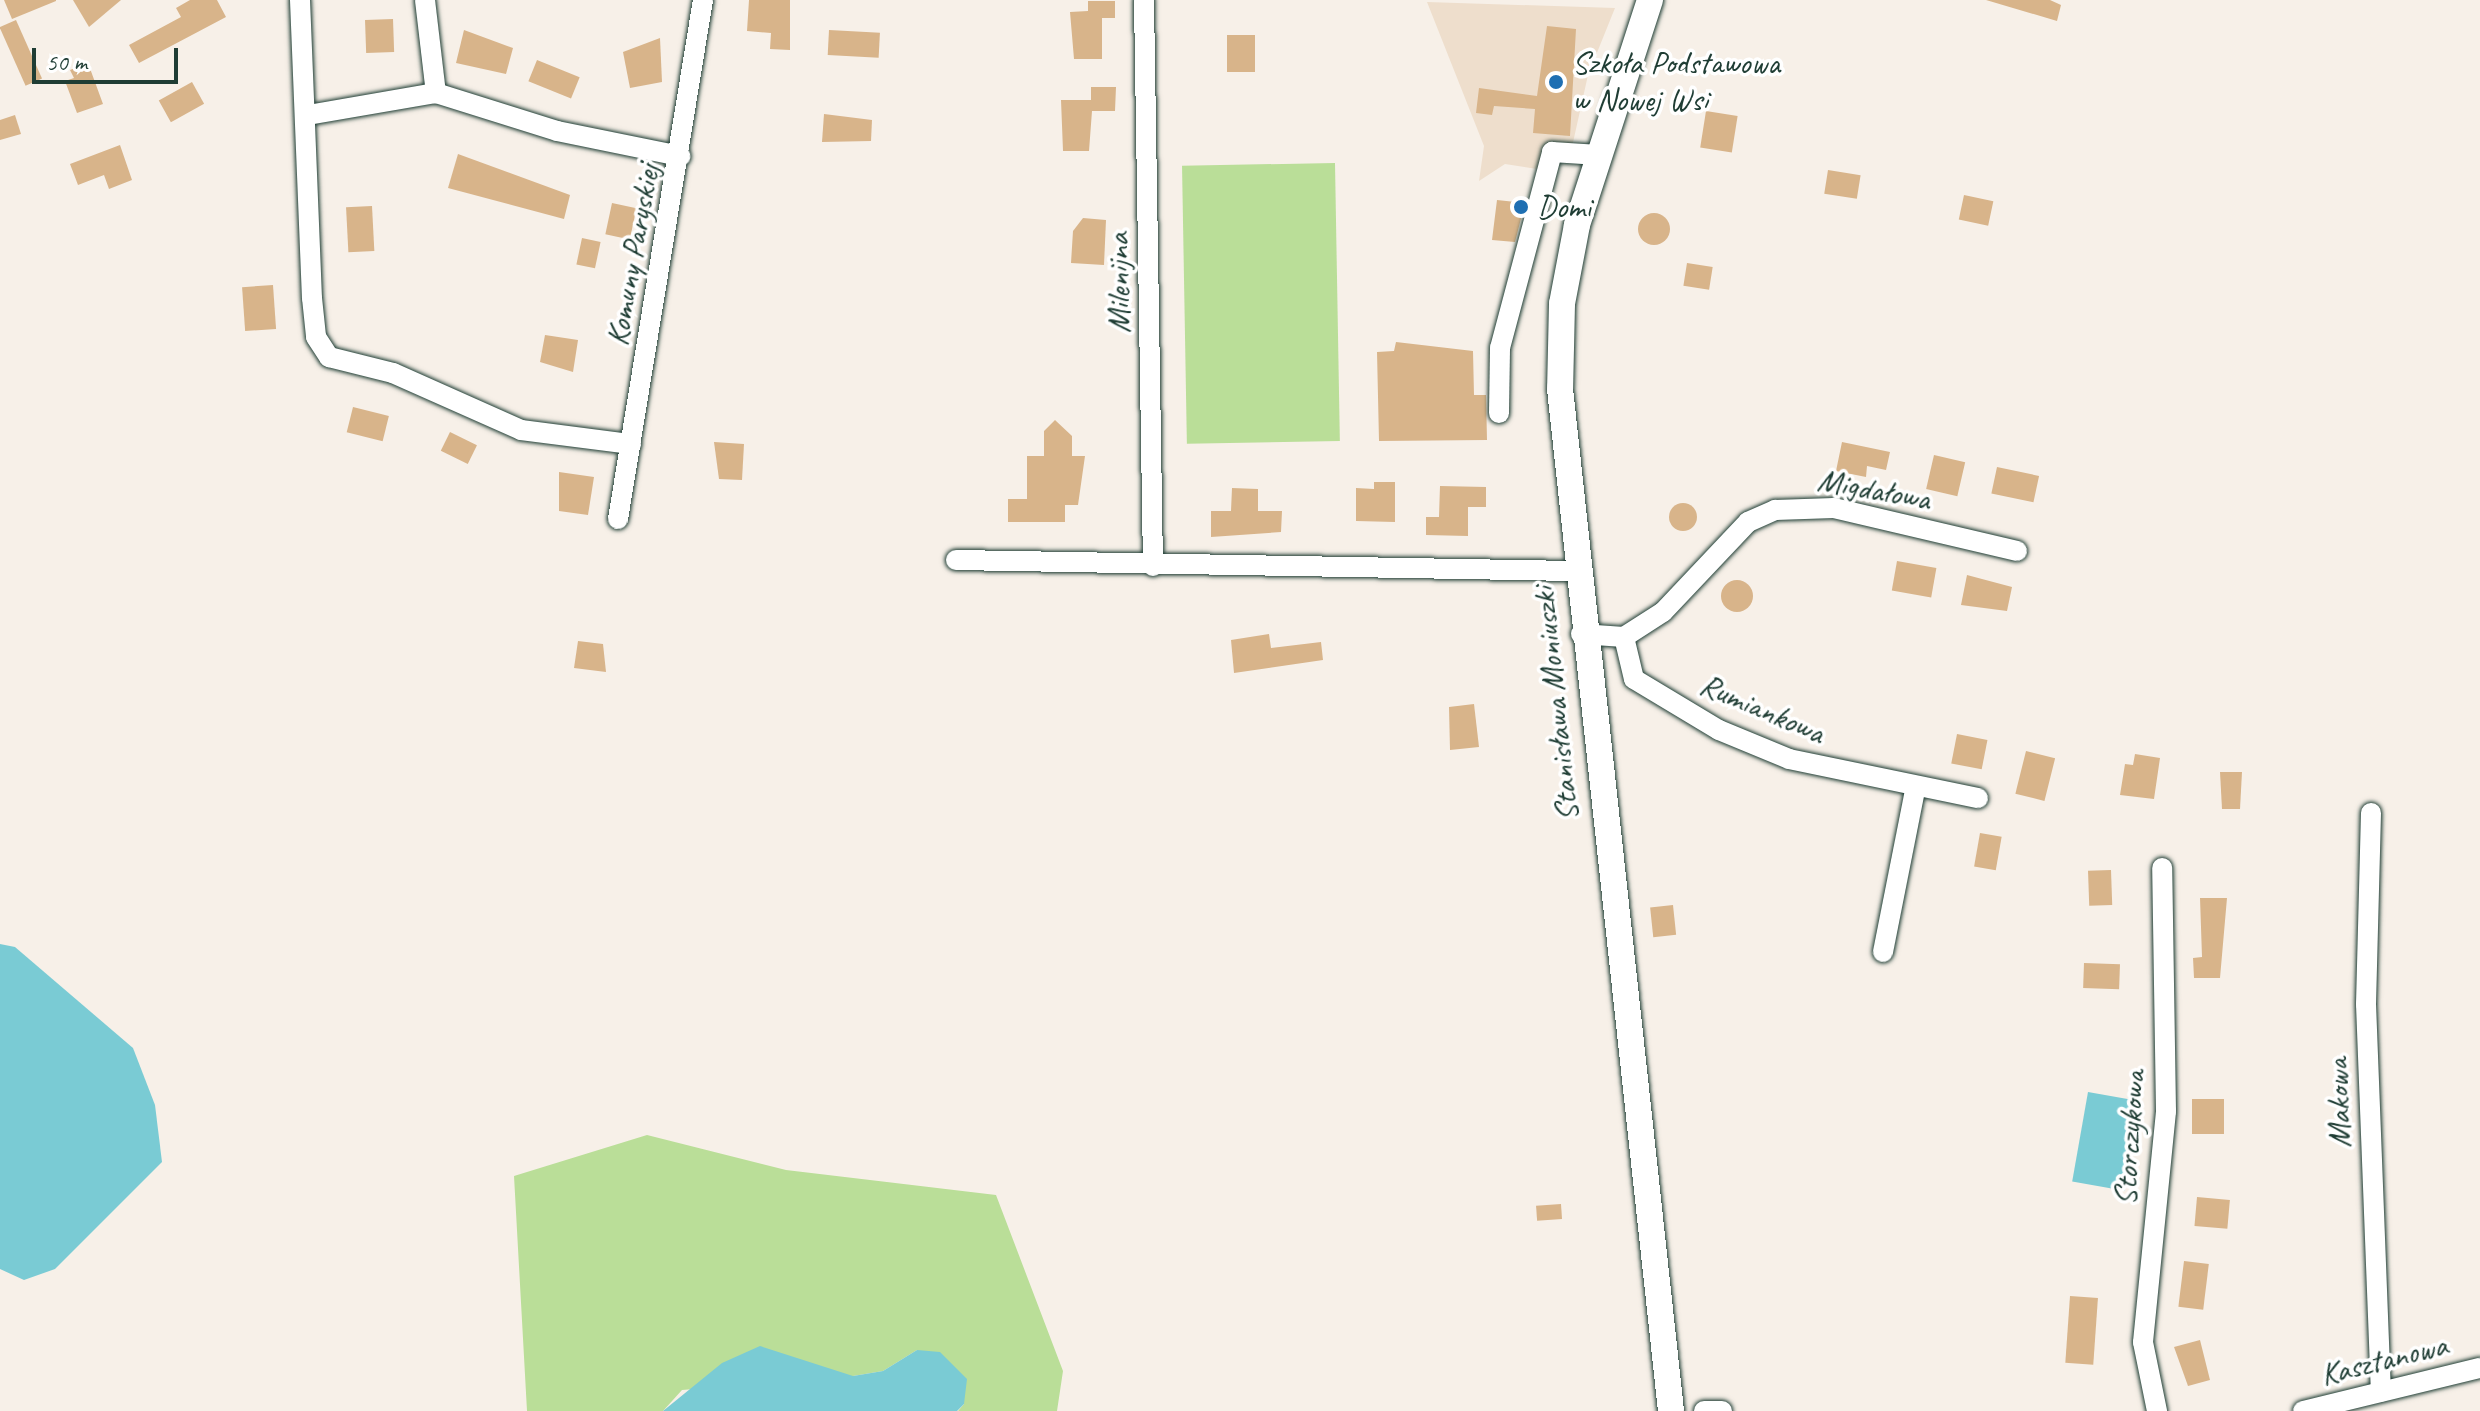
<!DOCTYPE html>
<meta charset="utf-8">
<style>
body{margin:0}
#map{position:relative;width:2480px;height:1411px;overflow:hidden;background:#f7f0e8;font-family:Caveat,sans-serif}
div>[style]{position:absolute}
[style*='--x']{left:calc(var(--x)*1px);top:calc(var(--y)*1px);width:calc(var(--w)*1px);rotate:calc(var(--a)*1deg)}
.built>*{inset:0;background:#eedecc}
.green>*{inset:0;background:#bade98;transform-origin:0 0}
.water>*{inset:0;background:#7acbd4;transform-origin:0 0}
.building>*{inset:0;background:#d8b48a;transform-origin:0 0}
.round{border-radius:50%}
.roads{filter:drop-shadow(0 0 2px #1f3d34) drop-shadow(0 0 2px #1f3d34)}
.minor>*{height:20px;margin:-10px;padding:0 10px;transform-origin:10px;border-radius:10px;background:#fff}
.major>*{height:26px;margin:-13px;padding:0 13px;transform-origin:13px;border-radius:13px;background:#fff}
.dots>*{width:22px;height:22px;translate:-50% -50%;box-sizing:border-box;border:4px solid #fff;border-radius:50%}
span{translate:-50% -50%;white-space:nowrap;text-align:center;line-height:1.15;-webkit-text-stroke:7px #fff;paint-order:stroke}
.poi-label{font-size:32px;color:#1f3d34}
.left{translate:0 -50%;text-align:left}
.street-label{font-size:32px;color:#1f3d34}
.scale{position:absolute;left:32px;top:48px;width:146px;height:36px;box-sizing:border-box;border:4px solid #1f3d34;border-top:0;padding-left:10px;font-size:24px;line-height:28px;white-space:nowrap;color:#1f3d34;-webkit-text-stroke:6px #fff;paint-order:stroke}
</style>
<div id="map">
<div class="built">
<div style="clip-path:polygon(1427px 2px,1615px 8px,1588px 75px,1572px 147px,1544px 170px,1505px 164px,1479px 181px,1484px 146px)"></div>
</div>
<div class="green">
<div style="left:1335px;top:163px;width:278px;height:153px;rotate:89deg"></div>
<div style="clip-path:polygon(647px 1135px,786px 1170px,996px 1195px,1063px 1371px,1057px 1411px,958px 1411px,964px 1404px,917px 1350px,883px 1371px,853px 1376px,682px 1390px,663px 1411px,527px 1411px,514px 1176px)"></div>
</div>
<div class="water">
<div style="clip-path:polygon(0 944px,15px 947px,133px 1048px,155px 1105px,162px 1162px,55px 1269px,24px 1280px,0 1269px)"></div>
<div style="left:2088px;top:1092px;width:53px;height:91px;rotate:10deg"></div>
<div style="clip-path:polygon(760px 1346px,853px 1376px,883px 1371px,917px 1350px,940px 1352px,967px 1379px,964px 1404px,957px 1411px,663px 1411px,722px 1363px)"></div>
</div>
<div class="building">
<div style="clip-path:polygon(4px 0,56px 0,56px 1px,12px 19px)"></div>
<div style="clip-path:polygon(73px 0,121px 0,89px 27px)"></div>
<div style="clip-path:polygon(190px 0,217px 0,226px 17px,139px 63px,129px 45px,181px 17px,176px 8px)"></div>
<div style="clip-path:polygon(749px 0,790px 0,790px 50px,770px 49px,771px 33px,747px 31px)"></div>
<div style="clip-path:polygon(1986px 0,2050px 0,2061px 5px,2057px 21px)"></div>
<div style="clip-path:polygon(1088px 1px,1115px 1px,1115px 18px,1102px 18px,1102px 59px,1074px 59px,1070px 12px,1088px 11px)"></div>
<div style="left:393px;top:19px;width:33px;height:28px;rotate:88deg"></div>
<div style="left:16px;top:20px;width:64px;height:18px;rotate:66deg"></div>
<div style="clip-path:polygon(1547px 26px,1576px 29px,1570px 136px,1533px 133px,1535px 109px,1494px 106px,1492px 115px,1476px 113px,1479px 88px,1537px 96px)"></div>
<div style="clip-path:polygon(464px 30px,513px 48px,506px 74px,456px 63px)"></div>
<div style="left:829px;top:30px;width:51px;height:25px;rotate:3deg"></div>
<div style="left:1227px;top:35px;width:28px;height:37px"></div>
<div style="clip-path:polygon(660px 38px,662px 82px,630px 88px,623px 52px)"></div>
<div style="left:537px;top:60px;width:46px;height:23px;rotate:22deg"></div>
<div style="clip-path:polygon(88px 63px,103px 104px,77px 113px,65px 81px,74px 78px,70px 70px)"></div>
<div style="left:192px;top:82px;width:25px;height:38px;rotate:61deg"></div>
<div style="clip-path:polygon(1091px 87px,1116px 87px,1115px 111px,1092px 111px,1089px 151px,1063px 151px,1061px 100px,1091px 100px)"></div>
<div style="left:1706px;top:111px;width:32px;height:37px;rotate:9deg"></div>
<div style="clip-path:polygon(824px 114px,872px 120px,871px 141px,822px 142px)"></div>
<div style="clip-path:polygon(15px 115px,21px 134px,0 140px,0 120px)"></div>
<div style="clip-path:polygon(120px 145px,132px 180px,109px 189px,104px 175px,78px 185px,70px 164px)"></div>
<div style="clip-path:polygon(458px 154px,570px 195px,564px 219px,448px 188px)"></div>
<div style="left:1828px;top:170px;width:33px;height:24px;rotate:9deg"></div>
<div style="left:1964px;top:195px;width:30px;height:25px;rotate:12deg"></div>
<div style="clip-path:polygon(1497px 200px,1525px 203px,1515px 242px,1492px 240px)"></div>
<div style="left:612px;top:203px;width:25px;height:32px;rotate:12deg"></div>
<div style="left:372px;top:206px;width:45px;height:26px;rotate:87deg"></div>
<div class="round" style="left:1638px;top:213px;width:32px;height:32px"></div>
<div style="clip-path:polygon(1083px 218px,1106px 220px,1104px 265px,1071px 263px,1073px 231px)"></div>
<div style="left:582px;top:238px;width:19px;height:27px;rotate:12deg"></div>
<div style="left:1687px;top:263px;width:26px;height:23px;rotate:9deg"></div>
<div style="left:273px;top:285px;width:44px;height:31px;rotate:86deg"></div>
<div style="clip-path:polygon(545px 335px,578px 340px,573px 372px,540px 362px)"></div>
<div style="clip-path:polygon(1396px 342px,1473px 351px,1474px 395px,1486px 395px,1487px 440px,1379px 441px,1377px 352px,1394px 351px)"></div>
<div style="left:353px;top:407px;width:37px;height:26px;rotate:14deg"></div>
<div style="clip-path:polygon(1055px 420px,1072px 436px,1072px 456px,1085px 456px,1078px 505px,1065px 505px,1065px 522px,1008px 522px,1008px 499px,1027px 499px,1027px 456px,1044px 456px,1044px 431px)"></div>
<div style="left:450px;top:432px;width:30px;height:21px;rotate:26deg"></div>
<div style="clip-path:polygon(714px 442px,744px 444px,742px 480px,719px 479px)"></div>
<div style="clip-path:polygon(1842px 442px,1890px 452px,1886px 470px,1867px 466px,1866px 477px,1836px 471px)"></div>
<div style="left:1934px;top:455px;width:32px;height:35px;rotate:13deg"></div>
<div style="left:1997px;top:467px;width:43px;height:27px;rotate:12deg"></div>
<div style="clip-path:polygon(559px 472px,594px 477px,588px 515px,559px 511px)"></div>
<div style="clip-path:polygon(1374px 482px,1395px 482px,1395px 522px,1356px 521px,1356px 488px,1374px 489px)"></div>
<div style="clip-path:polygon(1440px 486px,1486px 487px,1486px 507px,1468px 507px,1468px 536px,1426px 535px,1426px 517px,1439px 517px)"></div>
<div style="clip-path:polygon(1232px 488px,1258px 489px,1258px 511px,1282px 511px,1281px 532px,1211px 537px,1211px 511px,1231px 511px)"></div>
<div class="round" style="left:1669px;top:503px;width:28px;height:28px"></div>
<div style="left:1897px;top:561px;width:40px;height:30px;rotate:10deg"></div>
<div style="clip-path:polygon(1967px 575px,2012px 587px,2007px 611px,1961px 605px)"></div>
<div class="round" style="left:1721px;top:580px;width:32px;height:32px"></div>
<div style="clip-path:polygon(1269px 634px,1271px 648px,1321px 642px,1323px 660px,1234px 673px,1231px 640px)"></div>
<div style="clip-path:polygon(578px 641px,603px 644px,606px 672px,574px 668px)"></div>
<div style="clip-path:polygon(1474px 704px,1479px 747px,1450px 750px,1449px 707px)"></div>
<div style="left:1957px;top:734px;width:31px;height:30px;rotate:11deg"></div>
<div style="left:2026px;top:751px;width:30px;height:44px;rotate:14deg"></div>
<div style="clip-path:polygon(2135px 754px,2160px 758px,2154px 799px,2120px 795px,2125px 764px,2133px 765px)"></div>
<div style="clip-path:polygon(2220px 772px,2242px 772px,2240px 809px,2222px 809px)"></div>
<div style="left:1980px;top:833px;width:22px;height:34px;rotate:10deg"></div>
<div style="left:2111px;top:870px;width:35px;height:23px;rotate:88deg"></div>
<div style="clip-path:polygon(2200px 898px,2227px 898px,2220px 978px,2194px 978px,2193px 958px,2202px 957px)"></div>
<div style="left:1673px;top:905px;width:30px;height:23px;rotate:84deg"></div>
<div style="left:2084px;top:963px;width:36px;height:25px;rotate:2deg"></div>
<div style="left:2192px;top:1099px;width:32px;height:35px"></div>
<div style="left:2197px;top:1197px;width:33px;height:29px;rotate:5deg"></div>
<div style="left:1561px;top:1204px;width:15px;height:25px;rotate:86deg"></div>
<div style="left:2184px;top:1261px;width:25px;height:46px;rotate:7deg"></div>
<div style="left:2070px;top:1296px;width:28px;height:67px;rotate:4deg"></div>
<div style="clip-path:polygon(2200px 1340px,2210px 1380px,2188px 1386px,2174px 1347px)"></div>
</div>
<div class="roads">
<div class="minor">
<div style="--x:300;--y:0;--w:298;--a:87.7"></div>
<div style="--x:312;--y:298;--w:39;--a:84"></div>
<div style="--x:316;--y:337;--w:24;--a:57"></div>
<div style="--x:329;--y:357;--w:66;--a:14"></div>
<div style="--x:393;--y:373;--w:140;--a:24"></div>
<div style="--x:521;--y:430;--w:111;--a:7.3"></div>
<div style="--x:425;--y:0;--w:94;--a:83.3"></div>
<div style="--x:1144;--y:0;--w:566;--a:89.09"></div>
<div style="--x:308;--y:115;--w:130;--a:-9.8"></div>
<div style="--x:436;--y:93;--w:127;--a:17.4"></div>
<div style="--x:557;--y:131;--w:126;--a:11.5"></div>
<div style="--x:1499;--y:413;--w:65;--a:-89.1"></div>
<div style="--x:1500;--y:348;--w:203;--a:-75.1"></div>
<div style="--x:1552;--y:152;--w:47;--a:3.7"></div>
<div style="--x:618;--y:519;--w:526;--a:-80.7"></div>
<div style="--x:956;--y:560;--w:619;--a:1.02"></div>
<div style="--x:1581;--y:634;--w:43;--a:4"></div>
<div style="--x:1624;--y:637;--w:46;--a:-32.7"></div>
<div style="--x:1663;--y:612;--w:124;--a:-46.6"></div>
<div style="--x:1748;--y:522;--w:30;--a:-24"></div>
<div style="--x:1775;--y:510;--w:59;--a:-1.9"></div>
<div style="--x:1834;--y:508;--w:188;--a:13.2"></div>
<div style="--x:1624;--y:637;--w:43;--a:76.6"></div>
<div style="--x:1634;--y:679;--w:99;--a:31"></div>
<div style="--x:1719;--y:730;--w:76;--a:22.5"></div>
<div style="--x:1789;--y:759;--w:193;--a:11.7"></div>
<div style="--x:2371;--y:813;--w:191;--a:91.5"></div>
<div style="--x:2366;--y:1004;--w:388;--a:87.8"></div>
<div style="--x:1883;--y:952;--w:169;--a:-78.8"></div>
<div style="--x:1704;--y:1411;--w:18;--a:0"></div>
<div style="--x:2157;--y:1411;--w:70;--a:-101.5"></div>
<div style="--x:2143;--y:1342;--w:232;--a:-84.3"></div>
<div style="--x:2166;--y:1111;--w:243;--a:-90.9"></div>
<div style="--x:2303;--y:1411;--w:182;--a:-13.7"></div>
</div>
<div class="major">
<div style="--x:1650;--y:0;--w:237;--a:108"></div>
<div style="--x:1577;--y:225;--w:80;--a:100.8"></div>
<div style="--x:1562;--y:304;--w:85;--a:91.3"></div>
<div style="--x:1560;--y:389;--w:1028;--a:83.8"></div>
</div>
</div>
<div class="dots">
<div style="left:1556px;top:82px;background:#1f6fb2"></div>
<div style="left:1521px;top:207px;background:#1f6fb2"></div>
</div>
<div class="poi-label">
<span class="left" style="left:1572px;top:82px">Szkoła Podstawowa<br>w Nowej Wsi</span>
<span class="left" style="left:1537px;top:207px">Domi</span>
</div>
<div class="street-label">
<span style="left:633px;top:255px;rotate:-80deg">Komuny Paryskiej</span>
<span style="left:1119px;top:283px;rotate:-91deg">Milenijna</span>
<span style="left:1874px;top:490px;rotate:10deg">Migdałowa</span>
<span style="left:1556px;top:704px;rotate:-96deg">Stanisława Moniuszki</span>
<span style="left:1762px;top:709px;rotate:23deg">Rumiankowa</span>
<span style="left:2339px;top:1103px;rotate:-92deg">Makowa</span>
<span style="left:2130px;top:1138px;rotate:-86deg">Storczykowa</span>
<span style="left:2384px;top:1360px;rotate:-14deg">Kasztanowa</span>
</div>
<div class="scale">50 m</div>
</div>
